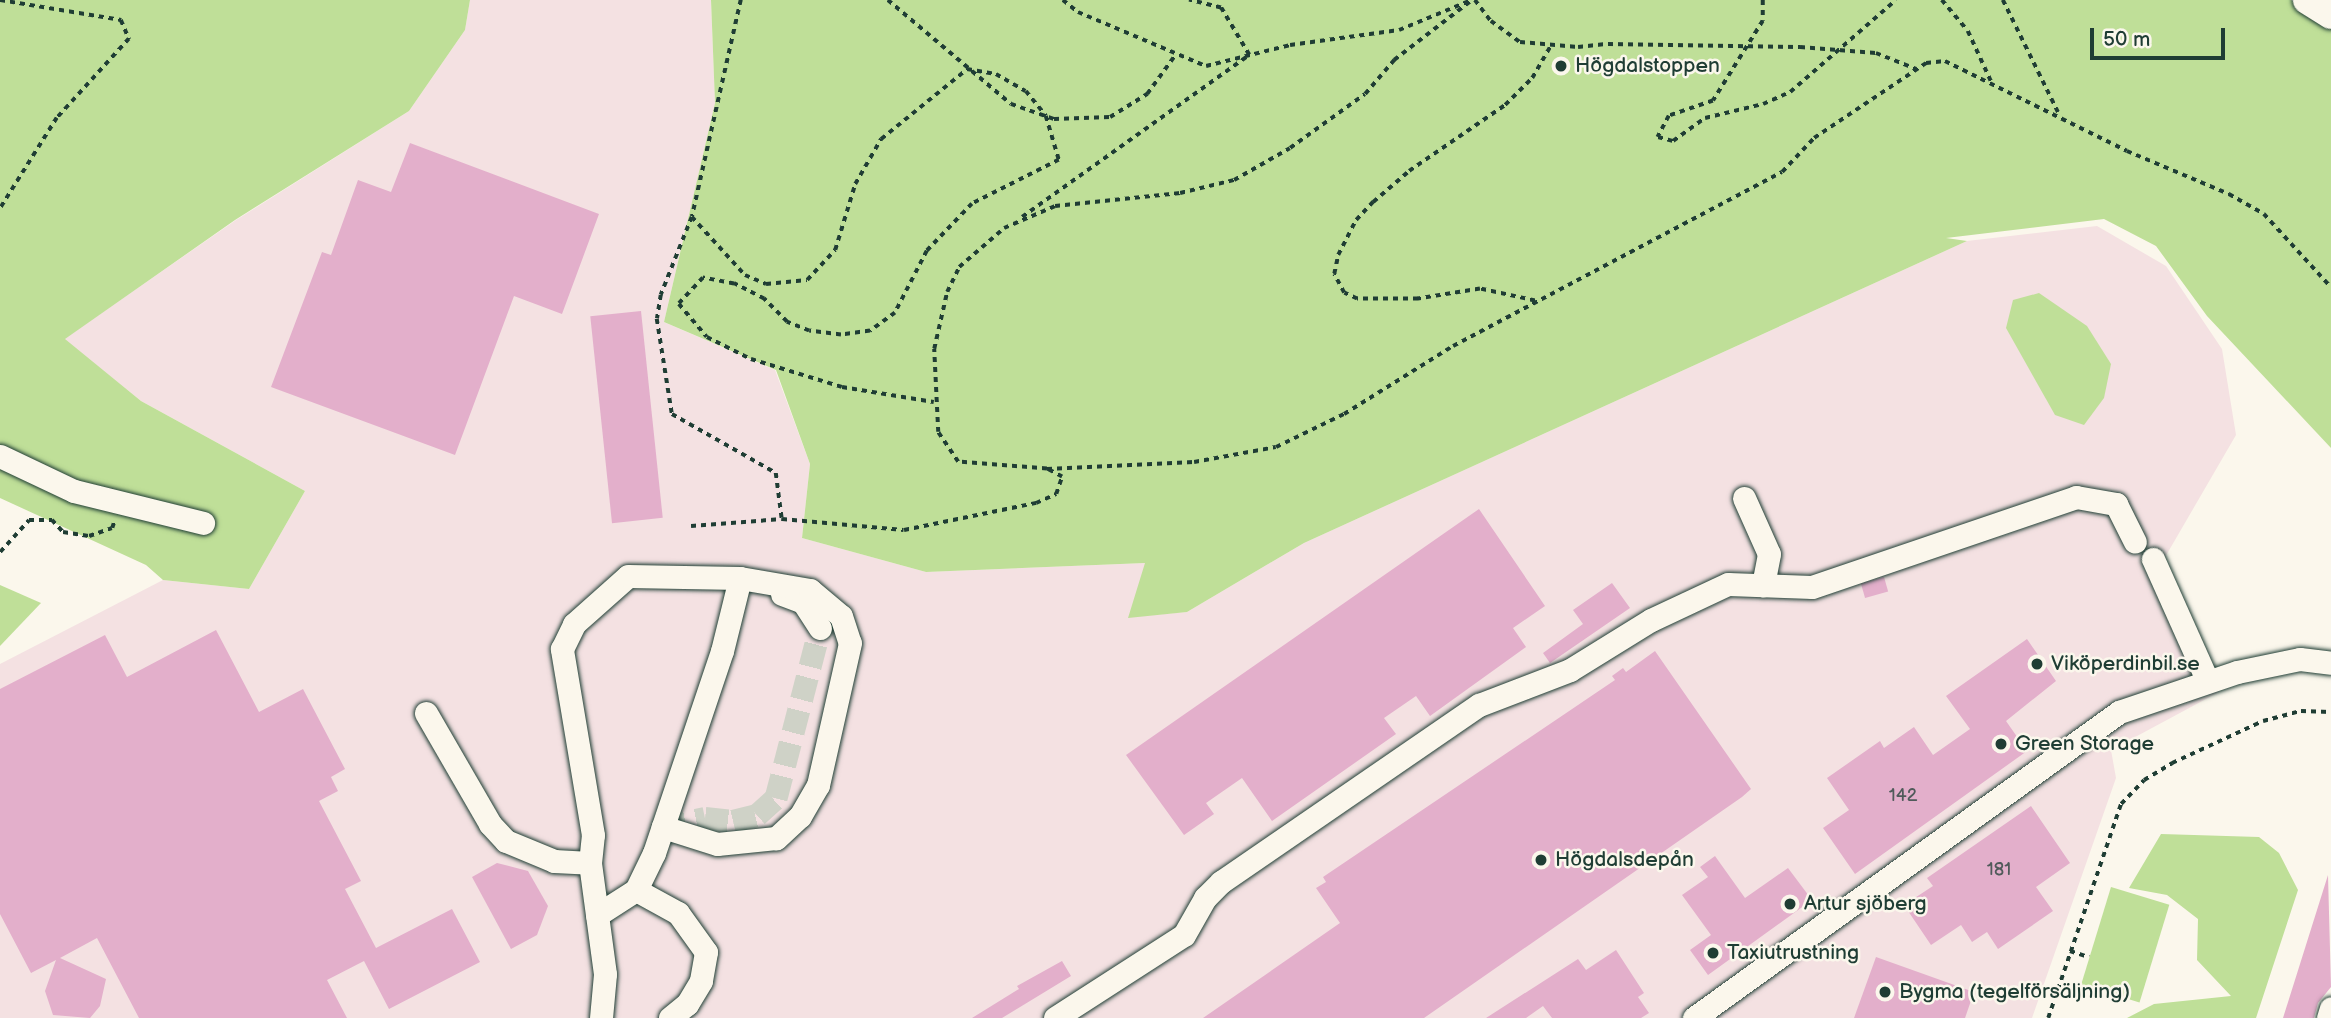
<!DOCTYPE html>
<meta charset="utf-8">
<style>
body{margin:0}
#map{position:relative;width:2331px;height:1018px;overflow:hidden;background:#fbf7ec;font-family:"Balsamiq Sans",sans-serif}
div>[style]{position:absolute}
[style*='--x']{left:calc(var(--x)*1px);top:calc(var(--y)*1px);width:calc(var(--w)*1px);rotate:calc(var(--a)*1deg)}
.built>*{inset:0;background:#f4e1e2}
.green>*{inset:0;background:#bfdf98;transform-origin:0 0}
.building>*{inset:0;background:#e3afcb;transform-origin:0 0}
.minor-tunnel>*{height:23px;margin-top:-11.5px;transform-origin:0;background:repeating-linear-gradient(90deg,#cfd2c7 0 23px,transparent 0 34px)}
.path>*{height:3.5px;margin-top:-1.75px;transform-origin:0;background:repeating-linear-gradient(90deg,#1f3d34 0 5px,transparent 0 10px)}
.roads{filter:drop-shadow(0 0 2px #1f3d34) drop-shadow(0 0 2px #1f3d34)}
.minor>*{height:23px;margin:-11.5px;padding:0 11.5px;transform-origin:11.5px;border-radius:11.5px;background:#fbf7ec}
.major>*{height:28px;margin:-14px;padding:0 14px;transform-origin:14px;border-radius:14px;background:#fbf7ec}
.dots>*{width:19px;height:19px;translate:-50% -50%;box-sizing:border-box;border:4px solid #fbf7ec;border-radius:50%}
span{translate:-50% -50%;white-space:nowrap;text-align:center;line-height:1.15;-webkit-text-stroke:5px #fbf7ec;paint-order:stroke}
.number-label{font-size:18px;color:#505a5a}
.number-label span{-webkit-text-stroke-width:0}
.poi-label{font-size:21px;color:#1f3d34}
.left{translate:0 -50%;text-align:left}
.scale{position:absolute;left:2090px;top:28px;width:135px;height:32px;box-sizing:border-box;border:4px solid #1f3d34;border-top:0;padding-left:9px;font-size:21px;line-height:24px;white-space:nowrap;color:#1f3d34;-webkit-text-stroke:5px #fbf7ec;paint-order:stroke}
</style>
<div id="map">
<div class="built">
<div style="clip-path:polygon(470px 0,711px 0,715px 103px,664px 322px,775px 370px,810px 464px,802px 538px,926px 572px,1146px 563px,1129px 617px,1187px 612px,1304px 543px,1967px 241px,2097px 226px,2166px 266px,2222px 349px,2236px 435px,2164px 559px,2219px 692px,2111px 750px,2116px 778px,2032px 1018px,0 1018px,0 664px,163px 580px,249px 589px,305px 491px,141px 401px,64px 339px,236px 220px,409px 111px,465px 30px)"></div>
</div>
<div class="green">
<div style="clip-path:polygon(0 0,470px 0,465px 30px,409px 111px,235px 220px,65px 339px,141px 401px,305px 491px,249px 589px,163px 580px,146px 565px,0 498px)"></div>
<div style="clip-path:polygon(711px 0,2291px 0,2331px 26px,2331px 448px,2207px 316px,2156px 246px,2104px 219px,1946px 238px,1967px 241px,1304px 543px,1187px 612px,1128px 618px,1145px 563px,926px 572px,802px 538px,810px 464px,776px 370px,664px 322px,715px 103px)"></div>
<div style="clip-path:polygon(2039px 293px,2087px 326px,2111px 364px,2104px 398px,2084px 425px,2055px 415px,2006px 328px,2013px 300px)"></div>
<div style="clip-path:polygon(0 585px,41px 603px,0 646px)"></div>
<div style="clip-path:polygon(2161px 834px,2259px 837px,2279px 853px,2298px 890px,2256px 1018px,2127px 1018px,2154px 1004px,2231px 996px,2197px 960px,2198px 919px,2167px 895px,2129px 888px)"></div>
<div style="left:2111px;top:887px;width:61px;height:102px;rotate:17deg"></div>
</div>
<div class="building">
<div style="clip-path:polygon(410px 143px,599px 214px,562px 314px,514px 296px,455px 455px,271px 387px,322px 252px,331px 255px,358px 180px,391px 192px)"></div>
<div style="left:641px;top:311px;width:208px;height:51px;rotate:84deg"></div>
<div style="clip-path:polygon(1479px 509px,1545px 606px,1513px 628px,1526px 647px,1430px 716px,1416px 696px,1384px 718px,1396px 734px,1272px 821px,1242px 778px,1206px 803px,1214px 814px,1184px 835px,1126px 755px)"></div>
<div style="left:1884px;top:577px;width:15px;height:24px;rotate:74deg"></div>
<div style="clip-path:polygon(1612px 583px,1630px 608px,1550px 663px,1543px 653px,1583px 624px,1573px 610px)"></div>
<div style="clip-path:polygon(216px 630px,259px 712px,303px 689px,345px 769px,331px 777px,338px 791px,319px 801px,361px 881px,345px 889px,376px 948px,452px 909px,480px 962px,389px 1009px,364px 961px,327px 980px,347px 1018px,139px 1018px,97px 938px,60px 958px,106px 979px,100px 1006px,90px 1018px,53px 1015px,45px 991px,56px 960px,31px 973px,0 914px,0 689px,105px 635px,127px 677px)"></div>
<div style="clip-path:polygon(2027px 639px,2056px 681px,2006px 721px,2027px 751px,1855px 874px,1823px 828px,1849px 810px,1827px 778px,1880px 741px,1884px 748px,1914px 727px,1933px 755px,1970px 729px,1946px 696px)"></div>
<div style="clip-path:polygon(1655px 651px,1751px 789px,1742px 797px,1424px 1018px,1203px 1018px,1340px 923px,1316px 888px,1326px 882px,1323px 877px,1615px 680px,1612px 676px,1623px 668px,1626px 672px)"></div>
<div style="clip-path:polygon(2031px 806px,2070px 863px,2036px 887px,2053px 911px,1998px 949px,1987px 932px,1972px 942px,1961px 925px,1931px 945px,1904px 905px,1933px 886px,1927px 878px)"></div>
<div style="clip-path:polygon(1715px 856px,1745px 898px,1788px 868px,1812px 900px,1708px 975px,1690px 950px,1711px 935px,1682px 895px,1708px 877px,1700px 867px)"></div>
<div style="clip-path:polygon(497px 863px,528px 871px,548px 906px,537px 935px,511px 949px,472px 877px)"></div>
<div style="clip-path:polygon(2328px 875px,2331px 987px,2318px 1003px,2314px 1018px,2283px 1018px)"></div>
<div style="clip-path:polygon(1616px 950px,1644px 993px,1638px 997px,1649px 1013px,1641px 1018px,1552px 1018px,1543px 1006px,1526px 1018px,1486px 1018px,1578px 959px,1586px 970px)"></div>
<div style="clip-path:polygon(1876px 957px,1974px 992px,1965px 1018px,1854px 1018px)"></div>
<div style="clip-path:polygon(1062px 961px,1071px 976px,1002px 1018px,972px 1018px,1019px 989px,1017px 986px)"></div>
</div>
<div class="minor-tunnel">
<div style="--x:663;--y:827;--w:43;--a:-12.1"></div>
<div style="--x:705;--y:818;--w:28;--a:6"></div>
<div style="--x:733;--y:821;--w:25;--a:-14"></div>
<div style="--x:757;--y:815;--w:25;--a:-42"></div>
<div style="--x:776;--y:798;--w:176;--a:-75.5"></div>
</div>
<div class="path">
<div style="--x:0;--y:0;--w:123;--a:9.4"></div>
<div style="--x:121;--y:20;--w:21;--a:67"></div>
<div style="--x:129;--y:39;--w:107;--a:132.3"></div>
<div style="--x:57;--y:118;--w:107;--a:122.1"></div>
<div style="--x:741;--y:0;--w:222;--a:102.7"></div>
<div style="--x:692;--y:217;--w:84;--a:111.7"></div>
<div style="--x:661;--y:295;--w:24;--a:99"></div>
<div style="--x:657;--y:319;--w:96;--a:81"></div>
<div style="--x:672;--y:414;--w:120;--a:29.6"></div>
<div style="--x:776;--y:473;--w:46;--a:82.6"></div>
<div style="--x:888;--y:0;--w:161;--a:40.2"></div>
<div style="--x:1011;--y:104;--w:46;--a:19.2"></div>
<div style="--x:1054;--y:119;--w:56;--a:-2"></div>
<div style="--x:1110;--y:117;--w:44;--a:-31.9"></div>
<div style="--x:1147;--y:94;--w:49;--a:-54.1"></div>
<div style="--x:1063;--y:0;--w:19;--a:39"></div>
<div style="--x:1078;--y:12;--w:139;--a:22.9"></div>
<div style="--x:1206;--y:66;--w:87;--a:-14"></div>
<div style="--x:1290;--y:45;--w:110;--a:-7.8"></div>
<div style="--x:1399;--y:30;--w:76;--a:-22.5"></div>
<div style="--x:1475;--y:0;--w:26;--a:53"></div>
<div style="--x:1491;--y:21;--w:36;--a:36"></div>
<div style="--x:1520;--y:42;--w:58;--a:4.9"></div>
<div style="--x:1578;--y:47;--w:30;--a:-6"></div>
<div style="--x:1608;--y:44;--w:192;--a:0.9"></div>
<div style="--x:1800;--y:47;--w:76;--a:4.5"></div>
<div style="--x:1876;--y:53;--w:43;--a:21.8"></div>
<div style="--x:1763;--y:0;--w:21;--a:90"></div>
<div style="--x:1763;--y:21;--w:94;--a:122"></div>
<div style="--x:1713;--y:101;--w:46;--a:161.2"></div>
<div style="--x:1669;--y:116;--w:24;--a:118"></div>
<div style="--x:1658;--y:137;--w:16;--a:15"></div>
<div style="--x:1673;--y:141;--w:39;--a:-36"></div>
<div style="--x:1705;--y:118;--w:60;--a:-13.6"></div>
<div style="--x:1763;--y:104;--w:30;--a:-24"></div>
<div style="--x:1790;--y:92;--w:140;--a:-41"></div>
<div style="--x:1942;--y:0;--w:40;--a:50"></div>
<div style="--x:1968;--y:31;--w:55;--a:65.3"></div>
<div style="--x:2003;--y:0;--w:125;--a:63.8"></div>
<div style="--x:692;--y:217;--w:79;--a:47.6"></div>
<div style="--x:745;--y:275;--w:23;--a:23"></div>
<div style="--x:766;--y:284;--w:41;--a:-5.6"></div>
<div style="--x:807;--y:280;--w:41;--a:-47"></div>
<div style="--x:835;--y:250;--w:69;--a:-73.1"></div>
<div style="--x:855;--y:184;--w:52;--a:-60"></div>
<div style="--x:881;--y:139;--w:111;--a:-39.1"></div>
<div style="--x:967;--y:69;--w:29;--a:10"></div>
<div style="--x:996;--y:74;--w:34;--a:30"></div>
<div style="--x:1026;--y:91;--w:32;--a:51"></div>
<div style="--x:1046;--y:116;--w:46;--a:73.5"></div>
<div style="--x:1059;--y:160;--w:97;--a:153.2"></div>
<div style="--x:972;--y:204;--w:65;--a:133.8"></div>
<div style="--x:927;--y:251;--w:70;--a:117.3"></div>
<div style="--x:895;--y:313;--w:31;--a:144"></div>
<div style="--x:870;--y:331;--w:29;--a:172"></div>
<div style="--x:841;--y:335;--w:32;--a:-173"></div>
<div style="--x:809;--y:331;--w:24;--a:-158"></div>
<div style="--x:787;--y:322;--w:33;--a:-135"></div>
<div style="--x:764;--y:299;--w:34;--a:-153"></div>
<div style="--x:734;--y:284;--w:32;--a:-169"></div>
<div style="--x:703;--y:278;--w:35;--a:133"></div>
<div style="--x:679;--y:304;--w:43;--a:49.7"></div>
<div style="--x:707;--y:337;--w:49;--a:26.6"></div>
<div style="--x:751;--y:359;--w:95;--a:17.1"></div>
<div style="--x:842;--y:387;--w:93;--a:9.3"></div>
<div style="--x:1022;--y:217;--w:279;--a:-35.5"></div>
<div style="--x:1249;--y:55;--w:55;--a:-120.8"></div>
<div style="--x:1221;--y:8;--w:33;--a:-166"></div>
<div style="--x:1535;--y:301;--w:56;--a:-167.7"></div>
<div style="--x:1480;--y:289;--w:63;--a:170.8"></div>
<div style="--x:1418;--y:299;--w:61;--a:180"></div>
<div style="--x:1357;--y:299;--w:14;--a:-155"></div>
<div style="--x:1344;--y:293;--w:21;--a:-118"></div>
<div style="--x:1334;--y:274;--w:19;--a:-78"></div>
<div style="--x:1338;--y:255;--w:39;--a:-63"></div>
<div style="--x:1356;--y:220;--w:25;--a:-47"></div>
<div style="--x:1373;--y:202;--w:48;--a:-40.7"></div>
<div style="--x:1409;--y:171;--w:116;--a:-34.5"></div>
<div style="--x:1505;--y:105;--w:38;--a:-45"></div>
<div style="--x:1532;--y:78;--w:38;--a:-60"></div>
<div style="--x:1047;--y:469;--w:147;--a:-2.7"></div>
<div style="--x:1194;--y:462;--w:83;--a:-10.4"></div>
<div style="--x:1276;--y:447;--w:76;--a:-25.9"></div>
<div style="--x:1344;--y:414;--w:128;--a:-32"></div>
<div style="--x:1453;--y:346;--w:372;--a:-27.9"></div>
<div style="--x:1782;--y:172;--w:47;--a:-46.7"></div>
<div style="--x:1814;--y:138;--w:135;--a:-33.8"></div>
<div style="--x:1926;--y:63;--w:19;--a:-6"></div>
<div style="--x:1945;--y:61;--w:203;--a:26.3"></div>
<div style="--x:2127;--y:151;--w:111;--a:22.9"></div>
<div style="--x:2229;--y:194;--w:40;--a:29.7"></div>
<div style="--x:2264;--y:214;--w:99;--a:47.5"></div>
<div style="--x:691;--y:526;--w:91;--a:-4.4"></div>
<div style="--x:782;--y:519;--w:122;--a:5.2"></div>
<div style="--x:904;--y:530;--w:135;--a:-11.6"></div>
<div style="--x:1036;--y:503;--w:22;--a:-24"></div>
<div style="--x:1056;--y:494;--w:18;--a:-71"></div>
<div style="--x:1062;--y:477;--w:17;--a:-152"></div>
<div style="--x:1047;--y:469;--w:89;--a:-175.5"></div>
<div style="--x:958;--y:462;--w:36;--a:-124"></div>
<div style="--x:938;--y:432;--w:83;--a:-92.8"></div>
<div style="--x:934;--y:349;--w:58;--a:-77.2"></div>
<div style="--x:947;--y:292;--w:28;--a:-64"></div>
<div style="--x:959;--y:267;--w:60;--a:-40.9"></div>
<div style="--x:1004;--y:228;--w:56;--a:-23.3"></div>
<div style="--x:1055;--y:206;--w:126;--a:-5.9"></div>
<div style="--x:1180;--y:193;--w:56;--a:-13.5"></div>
<div style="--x:1234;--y:180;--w:64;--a:-29.7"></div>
<div style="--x:1290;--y:148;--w:92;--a:-35.8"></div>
<div style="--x:1365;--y:94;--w:45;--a:-49.5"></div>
<div style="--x:1394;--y:60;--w:98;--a:-37.6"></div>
<div style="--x:0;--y:552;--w:43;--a:-47.8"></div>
<div style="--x:29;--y:520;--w:23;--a:0"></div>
<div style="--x:52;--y:520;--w:16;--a:47"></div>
<div style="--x:63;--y:532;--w:26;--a:9"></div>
<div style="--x:89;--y:536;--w:24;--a:-19"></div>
<div style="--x:112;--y:528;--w:9;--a:-72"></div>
<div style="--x:2070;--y:951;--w:20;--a:18"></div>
<div style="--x:2048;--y:1018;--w:226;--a:-71.2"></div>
<div style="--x:2121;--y:804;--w:33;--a:-46"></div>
<div style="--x:2144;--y:780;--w:33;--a:-31"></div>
<div style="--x:2172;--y:763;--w:100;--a:-24.8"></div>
<div style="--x:2263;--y:721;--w:39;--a:-15"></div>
<div style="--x:2301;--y:711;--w:30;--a:2"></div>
</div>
<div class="roads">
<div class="minor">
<div style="--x:0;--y:456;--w:82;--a:25.3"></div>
<div style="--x:74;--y:491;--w:133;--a:13.9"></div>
<div style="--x:1744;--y:498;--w:61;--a:65.9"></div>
<div style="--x:1769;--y:554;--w:32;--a:101"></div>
<div style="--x:2153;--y:559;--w:133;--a:65.9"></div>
<div style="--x:782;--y:594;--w:22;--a:21"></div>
<div style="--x:803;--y:602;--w:31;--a:57"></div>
<div style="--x:426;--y:713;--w:128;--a:60"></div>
<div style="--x:490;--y:824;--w:23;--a:47"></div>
<div style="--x:506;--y:841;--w:52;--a:22.6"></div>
<div style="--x:554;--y:861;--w:36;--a:3"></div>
<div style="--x:636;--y:890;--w:48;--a:28.7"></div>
<div style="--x:678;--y:913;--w:48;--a:54.3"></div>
<div style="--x:706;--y:952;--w:29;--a:100"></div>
<div style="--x:701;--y:981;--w:27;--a:121"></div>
<div style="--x:687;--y:1004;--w:22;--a:141"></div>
<div style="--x:597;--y:915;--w:46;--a:-32.7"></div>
<div style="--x:636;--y:890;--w:41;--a:-64.1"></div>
<div style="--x:654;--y:853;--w:213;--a:-71.4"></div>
<div style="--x:722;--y:651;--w:75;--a:-76.1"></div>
<div style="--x:601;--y:1018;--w:44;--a:-84.8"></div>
<div style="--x:605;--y:974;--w:112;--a:-97.7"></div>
<div style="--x:590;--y:863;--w:28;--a:-84"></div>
<div style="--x:593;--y:835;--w:189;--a:-99.5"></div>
<div style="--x:562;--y:649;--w:28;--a:-64"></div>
<div style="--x:574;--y:624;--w:72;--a:-41.6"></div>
<div style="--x:628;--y:576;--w:112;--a:1"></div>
<div style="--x:740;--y:578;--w:71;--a:9.7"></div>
<div style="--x:810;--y:590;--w:40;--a:40"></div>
<div style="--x:841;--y:616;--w:28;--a:72"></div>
<div style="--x:850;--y:643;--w:146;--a:102.7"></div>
<div style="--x:818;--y:785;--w:36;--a:120"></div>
<div style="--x:800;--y:816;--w:33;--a:137"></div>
<div style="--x:776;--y:838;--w:59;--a:174.2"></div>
<div style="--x:717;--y:844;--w:57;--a:-162.5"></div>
<div style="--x:1055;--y:1018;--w:153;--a:-32.8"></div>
<div style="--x:1184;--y:935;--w:43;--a:-60.4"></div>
<div style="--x:1205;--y:898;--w:23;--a:-45"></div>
<div style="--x:1221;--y:882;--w:313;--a:-34.5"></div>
<div style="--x:1479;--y:705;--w:97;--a:-21"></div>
<div style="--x:1570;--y:670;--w:95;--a:-31.7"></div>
<div style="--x:1651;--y:620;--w:85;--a:-25.1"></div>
<div style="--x:1728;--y:584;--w:84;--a:2"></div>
<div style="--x:1812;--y:587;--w:279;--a:-18.8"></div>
<div style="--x:2076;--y:497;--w:41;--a:9.9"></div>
<div style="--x:2116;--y:504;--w:42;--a:63.4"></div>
<div style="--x:1694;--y:1018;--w:524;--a:-35.75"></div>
<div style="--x:2119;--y:712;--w:125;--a:-18.7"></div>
<div style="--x:2237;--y:672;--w:64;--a:-11.7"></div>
<div style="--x:2300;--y:659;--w:31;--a:7"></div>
<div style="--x:2328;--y:1018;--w:10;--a:-73"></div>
</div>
<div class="major">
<div style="--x:2307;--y:0;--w:28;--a:32"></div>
</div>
</div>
<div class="dots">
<div style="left:1561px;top:66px;background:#1f3d34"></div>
<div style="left:2037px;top:664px;background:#1f3d34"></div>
<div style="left:2001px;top:744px;background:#1f3d34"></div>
<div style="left:1541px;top:860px;background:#1f3d34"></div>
<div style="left:1790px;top:904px;background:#1f3d34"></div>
<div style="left:1713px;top:953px;background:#1f3d34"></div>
<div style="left:1885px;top:992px;background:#1f3d34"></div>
</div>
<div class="number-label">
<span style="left:1903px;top:796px">142</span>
<span style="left:1999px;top:870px">181</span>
</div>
<div class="poi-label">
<span class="left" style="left:1575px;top:66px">Högdalstoppen</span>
<span class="left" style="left:2051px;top:664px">Viköperdinbil.se</span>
<span class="left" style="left:2015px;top:744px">Green Storage</span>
<span class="left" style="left:1555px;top:860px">Högdalsdepån</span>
<span class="left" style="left:1804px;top:904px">Artur sjöberg</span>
<span class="left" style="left:1727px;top:953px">Taxiutrustning</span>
<span class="left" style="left:1899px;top:992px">Bygma (tegelförsäljning)</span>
</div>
<div class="scale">50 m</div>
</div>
